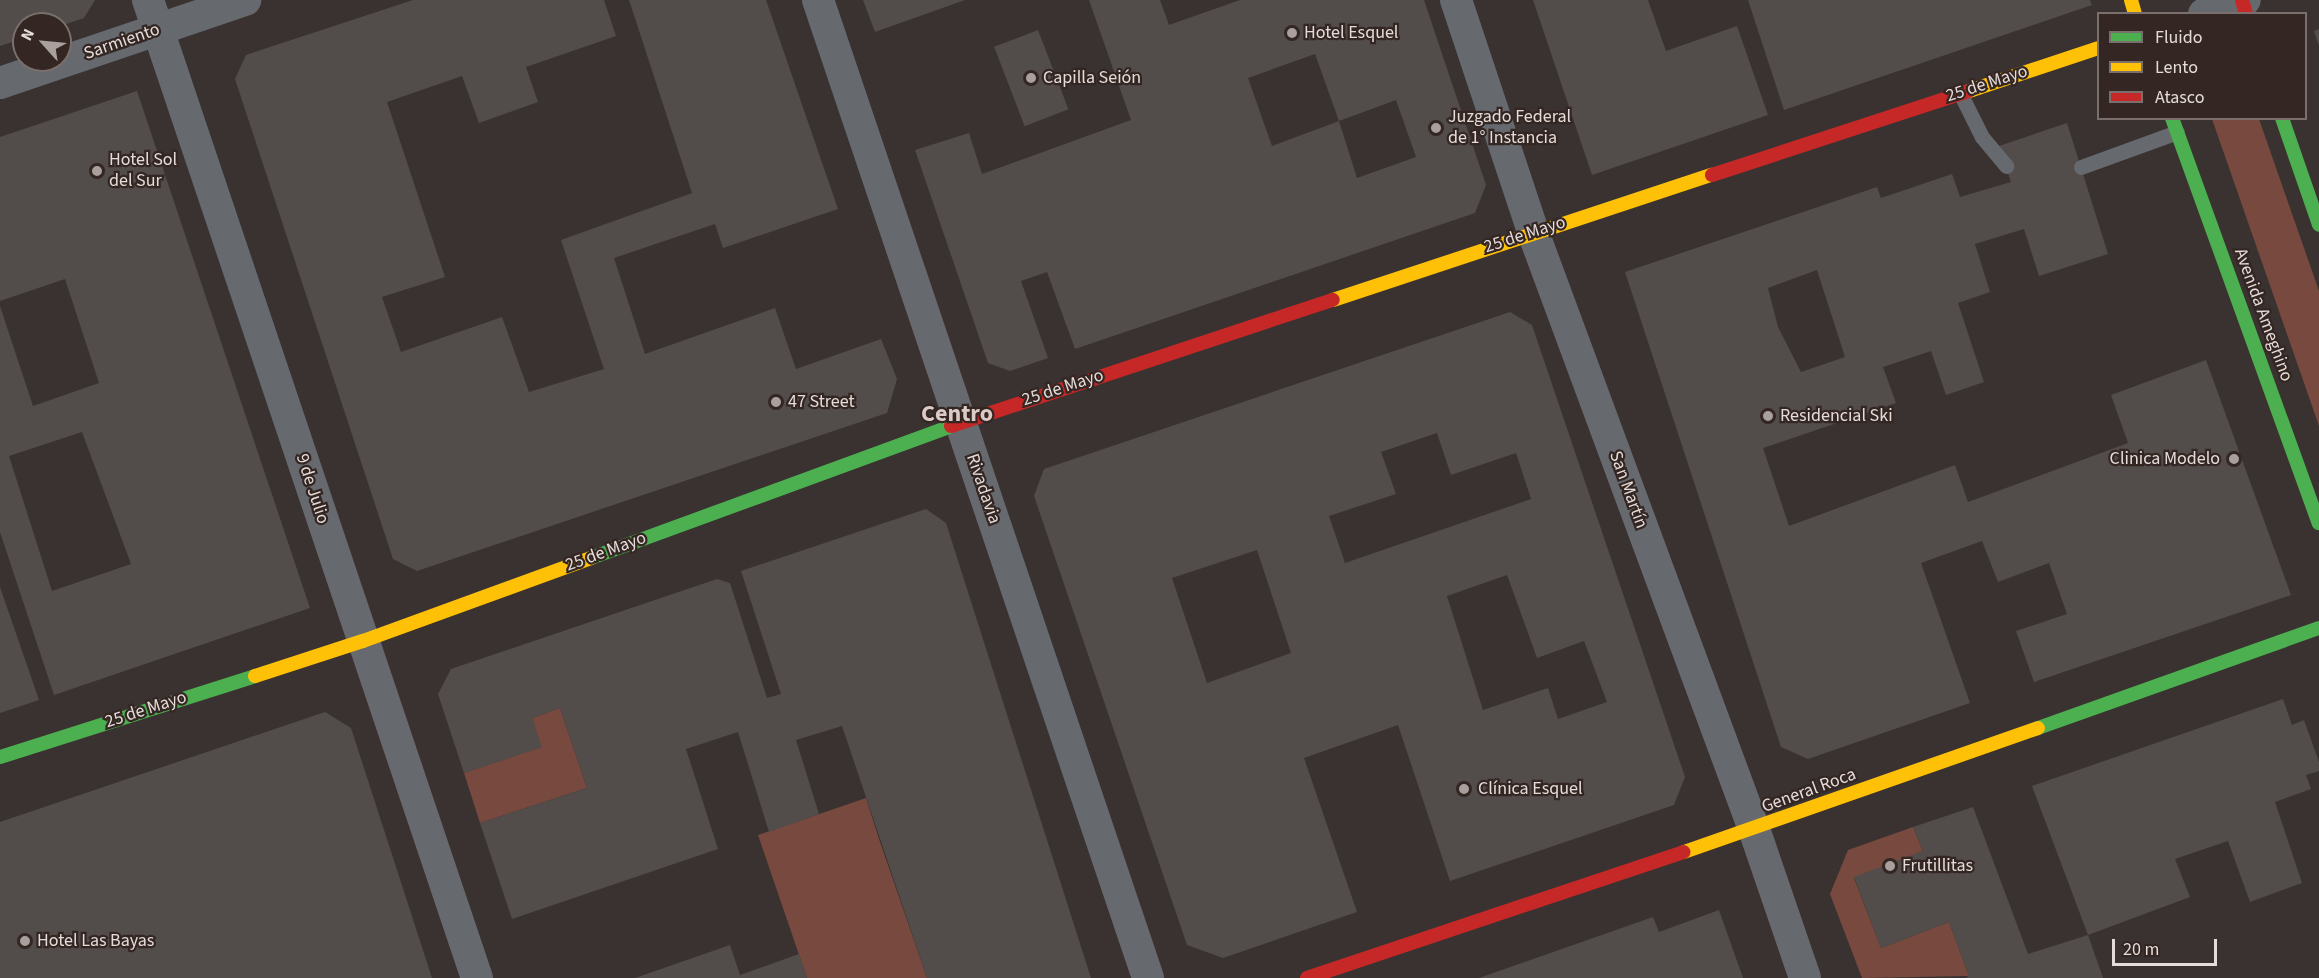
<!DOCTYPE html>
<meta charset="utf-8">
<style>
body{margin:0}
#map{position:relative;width:2319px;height:978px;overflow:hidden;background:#3a3230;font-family:"Source Sans 3",sans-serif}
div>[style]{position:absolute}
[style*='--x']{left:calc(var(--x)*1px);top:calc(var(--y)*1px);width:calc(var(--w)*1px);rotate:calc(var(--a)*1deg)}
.green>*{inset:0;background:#78493f}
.building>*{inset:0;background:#524c4a;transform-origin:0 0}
.lane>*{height:15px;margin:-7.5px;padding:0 7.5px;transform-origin:7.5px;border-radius:7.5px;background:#66696d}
.street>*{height:32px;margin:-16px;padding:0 16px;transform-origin:16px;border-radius:16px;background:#66696d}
.fast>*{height:14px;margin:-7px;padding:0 7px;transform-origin:7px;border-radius:7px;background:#4caf50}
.slow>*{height:14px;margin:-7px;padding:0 7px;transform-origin:7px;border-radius:7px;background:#ffc107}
.jam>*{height:14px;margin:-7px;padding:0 7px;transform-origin:7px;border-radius:7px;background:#c62828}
.dots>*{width:16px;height:16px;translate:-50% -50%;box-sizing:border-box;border:3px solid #332623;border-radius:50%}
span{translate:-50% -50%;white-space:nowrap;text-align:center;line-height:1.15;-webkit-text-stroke:4.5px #332623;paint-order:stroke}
.poi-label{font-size:18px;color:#e5dcda}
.left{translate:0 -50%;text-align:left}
.right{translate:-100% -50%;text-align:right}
.street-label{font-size:18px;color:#e5dcda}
.district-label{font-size:24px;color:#dbcac6;font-weight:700}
.legend{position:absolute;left:2097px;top:12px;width:210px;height:108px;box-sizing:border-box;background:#332623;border:2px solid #7a6f6c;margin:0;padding:8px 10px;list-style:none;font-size:18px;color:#e5dcda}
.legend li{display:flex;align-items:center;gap:12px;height:30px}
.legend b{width:30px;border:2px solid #7a6f6c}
.north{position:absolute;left:12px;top:12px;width:60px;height:60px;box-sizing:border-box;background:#332623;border:2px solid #7a6f6c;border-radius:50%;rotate:297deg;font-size:16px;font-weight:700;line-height:24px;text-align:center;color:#e5dcda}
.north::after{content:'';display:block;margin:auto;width:21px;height:27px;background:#a9a09e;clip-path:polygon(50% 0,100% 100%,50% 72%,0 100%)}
.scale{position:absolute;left:2112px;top:939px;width:105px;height:27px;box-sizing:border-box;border:3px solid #e5dcda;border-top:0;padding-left:8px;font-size:18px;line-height:21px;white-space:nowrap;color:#e5dcda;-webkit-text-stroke:4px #332623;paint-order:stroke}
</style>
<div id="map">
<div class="green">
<div style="clip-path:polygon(2212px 119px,2259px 119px,2319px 291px,2319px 426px)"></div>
<div style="clip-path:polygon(560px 708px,587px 788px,480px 823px,464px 773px,541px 747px,532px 718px)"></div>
<div style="clip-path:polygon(866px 798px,879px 839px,927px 978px,807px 978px,758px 835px)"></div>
<div style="clip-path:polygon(1913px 827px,1923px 851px,1854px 878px,1881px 948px,1949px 922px,1969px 976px,1862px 978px,1830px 894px,1848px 850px)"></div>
</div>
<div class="building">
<div style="clip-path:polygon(0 0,95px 0,84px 18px,60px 26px,60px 24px,24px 24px,24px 38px,0 46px)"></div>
<div style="clip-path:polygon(413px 0,604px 0,616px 36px,526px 67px,538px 102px,479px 123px,462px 76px,387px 102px,445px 277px,382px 297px,401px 352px,502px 317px,529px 392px,604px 369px,561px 240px,692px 193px,629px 0,766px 0,838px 209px,723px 248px,715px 224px,614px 258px,645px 354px,775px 308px,796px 369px,881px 339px,897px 379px,887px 413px,417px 571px,393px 559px,235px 79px,246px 55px)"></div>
<div style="clip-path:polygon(863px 0,965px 0,875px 32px)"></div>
<div style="clip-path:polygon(evenodd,1089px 0,1160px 0,1169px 25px,1240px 0,1424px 0,1486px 185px,1475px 213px,1075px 349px,1047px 272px,1021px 281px,1048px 358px,1010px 371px,988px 363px,915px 150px,969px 133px,982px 174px,1131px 120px,1089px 0,1315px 54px,1339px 121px,1396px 100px,1416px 157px,1357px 178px,1339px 121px,1272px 146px,1248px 78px,1315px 54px)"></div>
<div style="clip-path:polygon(1533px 0,1648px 0,1666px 51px,1737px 26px,1768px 115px,1592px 175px)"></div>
<div style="clip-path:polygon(1748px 0,2090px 0,2092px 5px,1784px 110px)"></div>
<div style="clip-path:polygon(2319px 29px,2319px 46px,2314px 31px)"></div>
<div style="left:1038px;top:30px;width:85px;height:47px;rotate:69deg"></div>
<div style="clip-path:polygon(evenodd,137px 91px,310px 608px,54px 695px,0 532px,0 306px,33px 406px,99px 383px,65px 279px,0 301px,0 137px,137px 91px,82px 432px,131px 564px,52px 591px,9px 456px,82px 432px)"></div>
<div style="clip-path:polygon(evenodd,2067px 123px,2108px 254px,2039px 276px,2024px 229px,1975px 244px,1990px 292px,1958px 303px,1984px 382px,1946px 395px,1931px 351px,1883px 367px,1896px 403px,1763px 448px,1789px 526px,1955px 465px,1968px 502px,2128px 443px,2111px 395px,2206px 360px,2291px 595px,2034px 682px,2016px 631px,2067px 614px,2049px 563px,1998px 582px,1982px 541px,1921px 563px,1970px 703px,1808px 759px,1781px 747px,1625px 272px,1877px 187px,1881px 198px,1952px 174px,1960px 197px,2011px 182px,1999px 146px,2067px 123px,1817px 270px,1845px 357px,1801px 372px,1778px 327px,1768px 288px,1817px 270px)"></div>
<div style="clip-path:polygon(evenodd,1510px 312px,1532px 325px,1685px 777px,1674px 805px,1450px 881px,1398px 725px,1304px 758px,1357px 912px,1223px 958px,1187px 945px,1034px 496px,1044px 469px,1510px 312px,1437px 433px,1451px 475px,1516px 453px,1531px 499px,1345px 563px,1329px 516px,1396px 494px,1381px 452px,1437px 433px,1510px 312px,1257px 550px,1291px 653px,1207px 683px,1172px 578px,1257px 550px,1510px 312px,1507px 575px,1537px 658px,1584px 641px,1607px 702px,1558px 719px,1548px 688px,1483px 710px,1447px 596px,1507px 575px)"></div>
<div style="clip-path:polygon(926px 509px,946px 523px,1091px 978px,927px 978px,842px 726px,796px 740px,819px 814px,769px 832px,738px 732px,686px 749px,718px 849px,512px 919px,480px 823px,587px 788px,560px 708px,532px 718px,542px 747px,464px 773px,438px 694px,451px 669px,717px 579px,730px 583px,767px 698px,781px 694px,741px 571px)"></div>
<div style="clip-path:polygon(0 587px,39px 700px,0 713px)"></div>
<div style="clip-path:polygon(2283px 699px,2292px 725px,2304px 720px,2319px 762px,2319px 771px,2306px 775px,2311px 789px,2275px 802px,2302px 883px,2250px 902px,2228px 841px,2175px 859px,2190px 897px,2088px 935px,2032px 786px)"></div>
<div style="clip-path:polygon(325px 712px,351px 728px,432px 978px,0 978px,0 822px)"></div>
<div style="clip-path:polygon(1973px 807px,2028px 954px,2088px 935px,2103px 978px,1965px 978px,1969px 976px,1949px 922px,1881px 948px,1854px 877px,1923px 851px,1913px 827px)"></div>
<div style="clip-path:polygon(1719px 910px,1743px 978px,1479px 978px,1653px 917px,1659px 932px)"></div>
<div style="clip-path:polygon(730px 945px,740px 975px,799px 954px,807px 978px,635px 978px)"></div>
</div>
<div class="lane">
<div style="--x:1960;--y:93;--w:49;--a:63.4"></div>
<div style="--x:1982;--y:137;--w:38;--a:50"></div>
<div style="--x:2081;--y:167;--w:102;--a:-20"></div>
</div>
<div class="street">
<div style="--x:148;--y:0;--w:1032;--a:71.41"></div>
<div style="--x:818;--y:0;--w:1032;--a:71.35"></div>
<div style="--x:1456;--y:0;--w:244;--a:71.6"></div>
<div style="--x:1533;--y:232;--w:637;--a:69.69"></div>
<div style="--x:1754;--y:829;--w:157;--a:71.1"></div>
<div style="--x:2204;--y:14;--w:43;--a:-18.9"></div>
<div style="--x:0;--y:83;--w:259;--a:-18.7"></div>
</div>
<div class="fast">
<div style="--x:2172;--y:118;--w:431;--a:70.1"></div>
<div style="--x:2282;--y:118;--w:113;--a:70.9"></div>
<div style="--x:591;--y:558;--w:383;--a:-20.1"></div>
<div style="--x:2038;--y:728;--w:298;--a:-19.6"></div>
<div style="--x:0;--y:757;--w:268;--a:-17.6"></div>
</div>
<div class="slow">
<div style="--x:2131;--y:0;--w:15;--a:74"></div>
<div style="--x:1969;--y:91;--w:136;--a:-18.4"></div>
<div style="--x:1333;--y:300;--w:399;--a:-18.3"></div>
<div style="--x:255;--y:676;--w:114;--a:-18"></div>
<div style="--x:363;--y:641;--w:243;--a:-20"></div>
<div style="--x:1684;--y:852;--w:375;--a:-19.3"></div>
</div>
<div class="jam">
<div style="--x:2242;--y:0;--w:15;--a:74"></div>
<div style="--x:1712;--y:175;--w:270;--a:-18.1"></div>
<div style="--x:951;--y:426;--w:402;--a:-18.3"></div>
<div style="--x:1307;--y:978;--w:397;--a:-18.5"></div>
</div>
<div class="dots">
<div style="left:1292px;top:33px;background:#a9a09e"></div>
<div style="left:1031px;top:78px;background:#a9a09e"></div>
<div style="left:1436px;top:128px;background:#a9a09e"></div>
<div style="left:97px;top:171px;background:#a9a09e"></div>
<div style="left:776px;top:402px;background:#a9a09e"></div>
<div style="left:1768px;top:416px;background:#a9a09e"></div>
<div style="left:2234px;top:459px;background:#a9a09e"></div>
<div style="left:1464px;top:789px;background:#a9a09e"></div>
<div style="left:1890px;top:866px;background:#a9a09e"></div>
<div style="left:25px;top:941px;background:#a9a09e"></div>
</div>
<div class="poi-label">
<span class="left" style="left:1304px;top:33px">Hotel Esquel</span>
<span class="left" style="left:1043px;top:78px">Capilla Seión</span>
<span class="left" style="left:1448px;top:128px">Juzgado Federal<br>de 1° Instancia</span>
<span class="left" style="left:109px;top:171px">Hotel Sol<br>del Sur</span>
<span class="left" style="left:788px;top:402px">47 Street</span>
<span class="left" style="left:1780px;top:416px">Residencial Ski</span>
<span class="right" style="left:2220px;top:459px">Clinica Modelo</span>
<span class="left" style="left:1478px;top:789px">Clínica Esquel</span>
<span class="left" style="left:1902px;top:866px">Frutillitas</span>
<span class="left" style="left:37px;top:941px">Hotel Las Bayas</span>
</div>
<div class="street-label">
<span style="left:122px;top:42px;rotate:-19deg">Sarmiento</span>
<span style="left:1987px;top:84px;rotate:-18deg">25 de Mayo</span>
<span style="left:1525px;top:235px;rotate:-18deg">25 de Mayo</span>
<span style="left:2263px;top:315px;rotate:70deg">Avenida Ameghino</span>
<span style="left:1063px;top:388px;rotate:-18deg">25 de Mayo</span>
<span style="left:312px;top:489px;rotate:72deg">9 de Julio</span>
<span style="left:983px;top:489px;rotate:71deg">Rivadavia</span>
<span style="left:1628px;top:490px;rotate:70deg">San Martín</span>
<span style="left:606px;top:552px;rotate:-20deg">25 de Mayo</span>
<span style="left:146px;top:710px;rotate:-18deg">25 de Mayo</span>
<span style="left:1809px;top:791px;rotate:-20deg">General Roca</span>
</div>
<div class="district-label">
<span style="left:957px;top:414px">Centro</span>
</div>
<ul class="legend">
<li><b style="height:8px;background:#4caf50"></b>Fluido</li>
<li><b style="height:8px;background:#ffc107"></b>Lento</li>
<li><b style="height:8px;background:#c62828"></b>Atasco</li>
</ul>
<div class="north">N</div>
<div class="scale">20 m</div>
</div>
